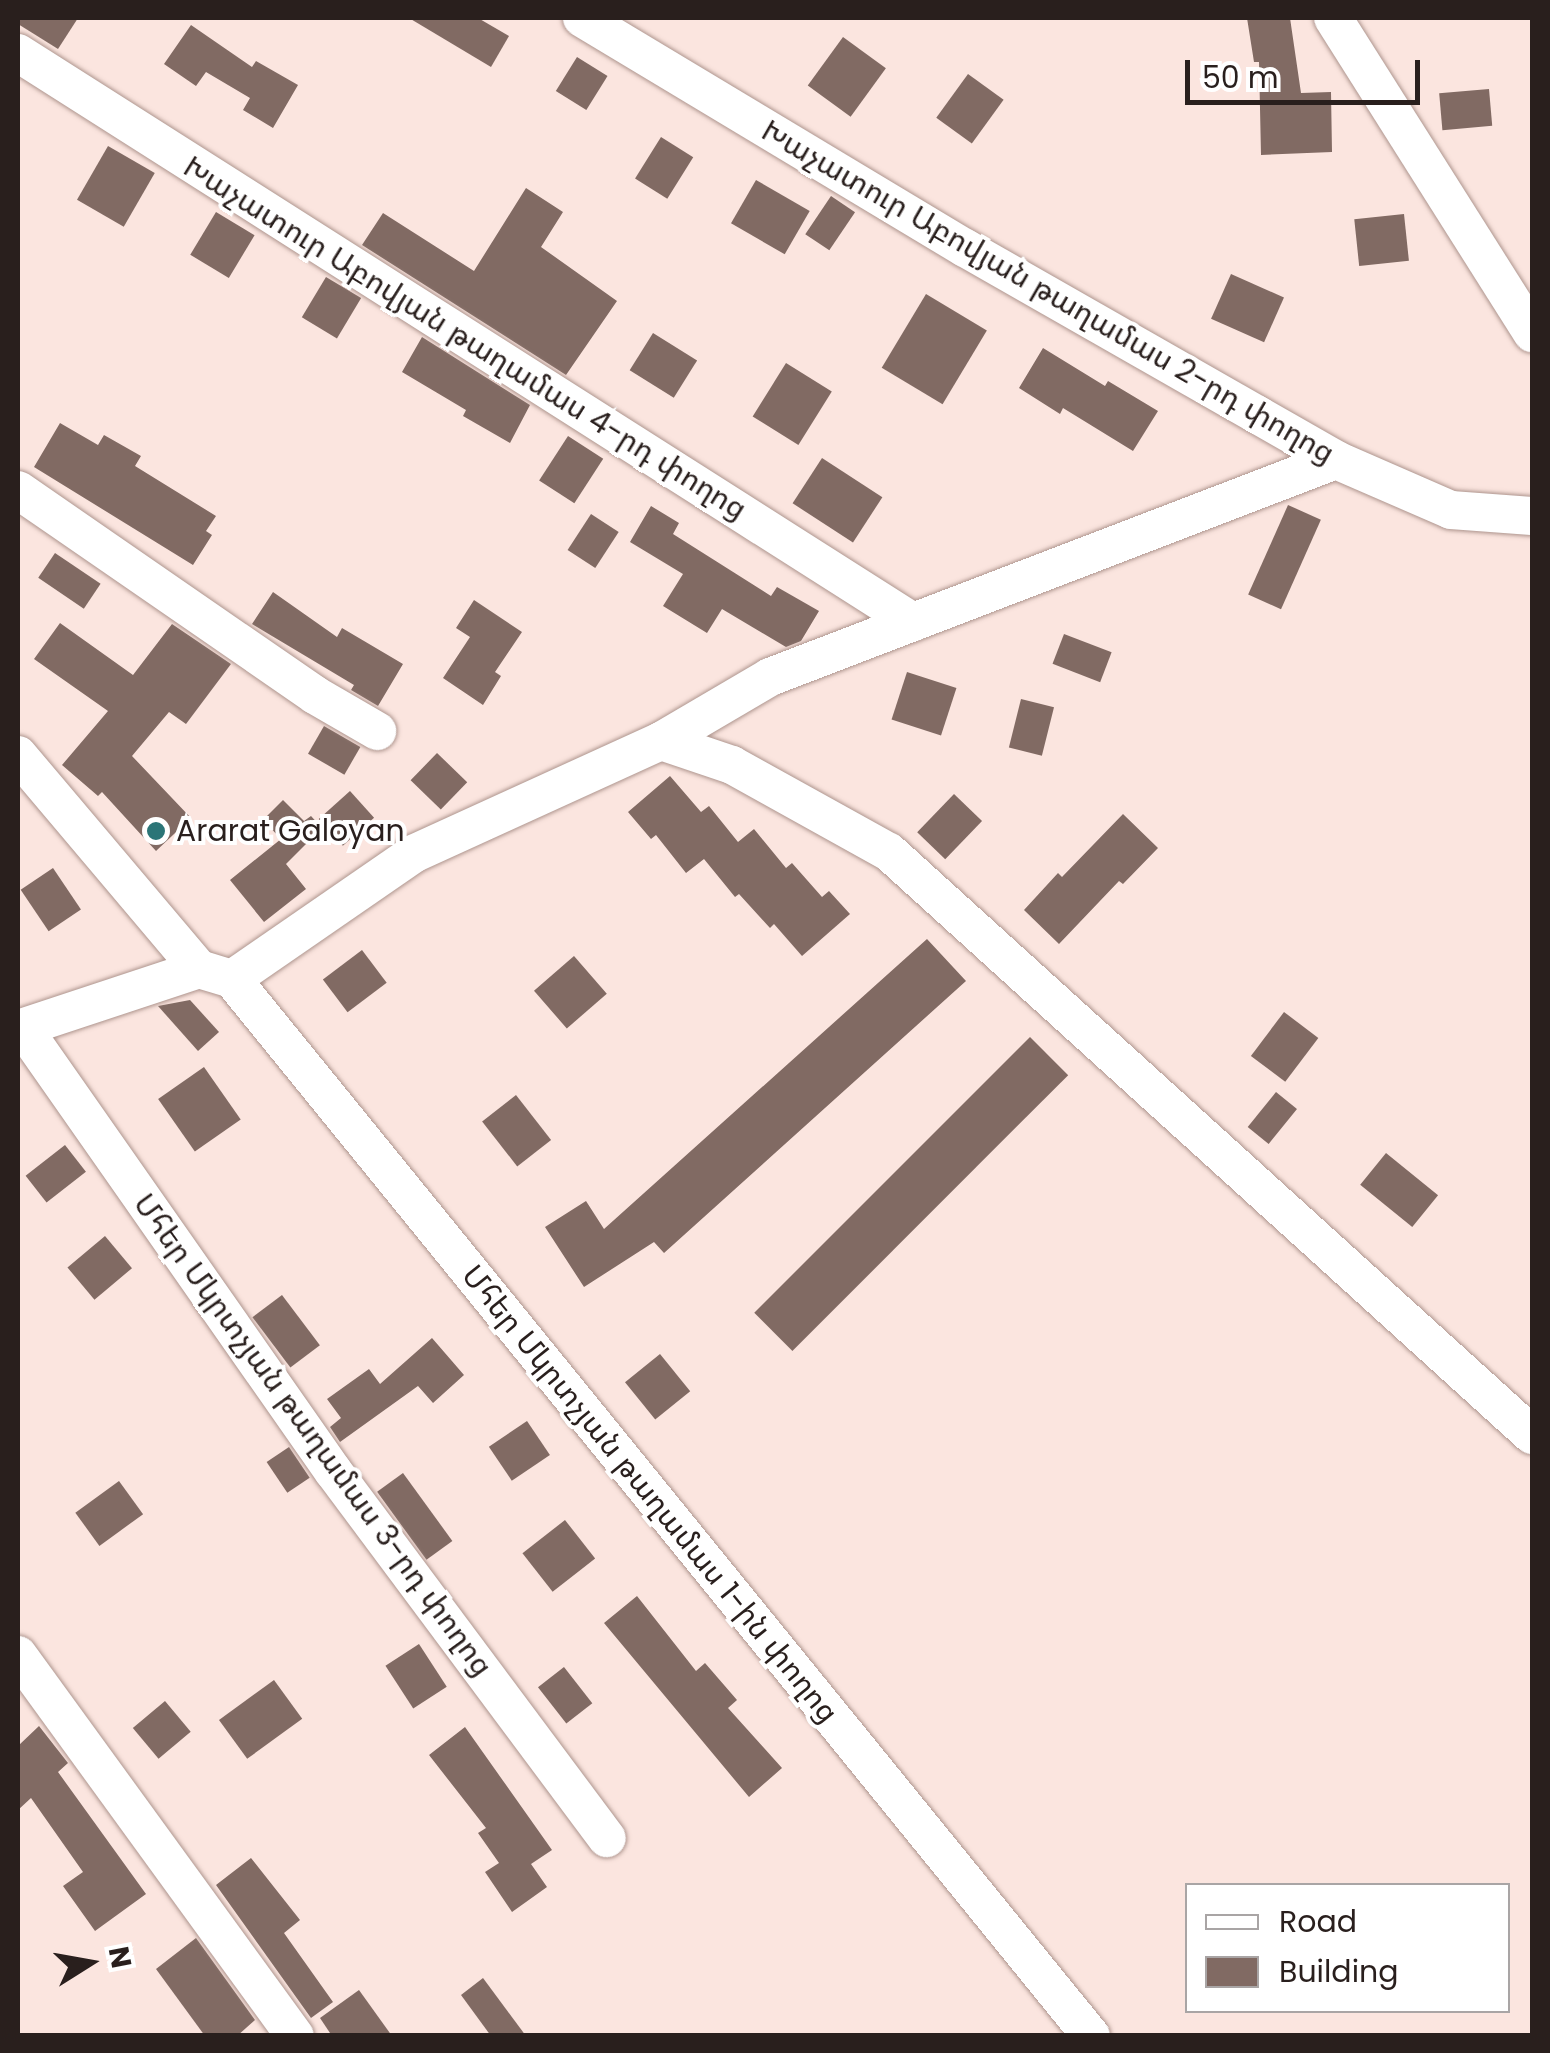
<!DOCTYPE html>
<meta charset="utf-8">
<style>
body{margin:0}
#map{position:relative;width:1550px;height:2053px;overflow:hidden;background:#fbe5df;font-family:Poppins,"Noto Sans Armenian",sans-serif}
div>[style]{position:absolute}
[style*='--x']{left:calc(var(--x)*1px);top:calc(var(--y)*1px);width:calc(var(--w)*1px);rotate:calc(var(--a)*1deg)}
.building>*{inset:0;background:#816a63;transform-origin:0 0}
.roads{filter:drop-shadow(0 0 2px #ae958e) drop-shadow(0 0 2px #ae958e)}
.street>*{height:38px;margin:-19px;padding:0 19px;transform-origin:19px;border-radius:19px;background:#fff}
.dots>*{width:28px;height:28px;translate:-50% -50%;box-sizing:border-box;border:5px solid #fff;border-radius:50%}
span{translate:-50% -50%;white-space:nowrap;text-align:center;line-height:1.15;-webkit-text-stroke:8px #fff;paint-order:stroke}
.street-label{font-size:30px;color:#291f1d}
.poi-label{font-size:30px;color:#291f1d}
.left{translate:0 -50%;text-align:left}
.frame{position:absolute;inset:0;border:20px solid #291f1d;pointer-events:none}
.legend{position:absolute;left:1185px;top:1883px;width:325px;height:130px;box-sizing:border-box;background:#fff;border:2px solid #a9a5a5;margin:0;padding:12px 18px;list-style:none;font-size:30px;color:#291f1d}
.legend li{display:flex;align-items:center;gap:20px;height:50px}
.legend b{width:50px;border:2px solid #a9a5a5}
.north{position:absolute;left:40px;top:1913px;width:100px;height:100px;-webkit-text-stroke:8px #fff;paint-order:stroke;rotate:79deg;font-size:28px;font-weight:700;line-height:40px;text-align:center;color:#291f1d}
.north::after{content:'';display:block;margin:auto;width:35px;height:45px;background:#291f1d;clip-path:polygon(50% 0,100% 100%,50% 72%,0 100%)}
.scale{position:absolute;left:1185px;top:60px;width:235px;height:45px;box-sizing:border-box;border:5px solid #291f1d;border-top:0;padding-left:12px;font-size:30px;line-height:35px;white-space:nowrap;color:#291f1d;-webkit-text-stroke:8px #fff;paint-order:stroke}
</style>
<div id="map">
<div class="building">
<div style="clip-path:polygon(18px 18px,78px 18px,58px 49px,18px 24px)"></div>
<div style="clip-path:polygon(409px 18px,478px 18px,509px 36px,491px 67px)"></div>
<div style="clip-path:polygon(1247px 18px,1290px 18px,1301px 93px,1331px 92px,1332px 152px,1261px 155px,1259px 62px,1254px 62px)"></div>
<div style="clip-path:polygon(191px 25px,252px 67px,256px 61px,298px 85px,273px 128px,243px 110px,250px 98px,206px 72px,196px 86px,164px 64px)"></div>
<div style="left:843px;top:37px;width:53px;height:60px;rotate:36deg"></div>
<div style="left:577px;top:57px;width:36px;height:40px;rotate:32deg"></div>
<div style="left:968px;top:74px;width:44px;height:54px;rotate:36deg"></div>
<div style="left:1489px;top:89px;width:37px;height:50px;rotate:85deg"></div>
<div style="left:661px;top:137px;width:38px;height:49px;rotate:32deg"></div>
<div style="left:108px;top:146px;width:54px;height:62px;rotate:30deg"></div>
<div style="left:756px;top:180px;width:62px;height:50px;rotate:30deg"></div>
<div style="clip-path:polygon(526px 188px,563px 212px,541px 247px,617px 301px,566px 375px,362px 245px,383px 213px,474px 271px)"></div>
<div style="left:831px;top:196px;width:29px;height:46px;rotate:34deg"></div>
<div style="left:216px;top:212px;width:45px;height:50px;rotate:31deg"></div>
<div style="left:1404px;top:214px;width:47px;height:50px;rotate:84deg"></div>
<div style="left:1231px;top:274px;width:58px;height:49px;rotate:24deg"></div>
<div style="left:326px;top:277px;width:41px;height:47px;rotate:31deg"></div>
<div style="left:926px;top:294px;width:71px;height:86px;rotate:31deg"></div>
<div style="left:653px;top:333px;width:52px;height:44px;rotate:32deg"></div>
<div style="clip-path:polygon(422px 337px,530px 405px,510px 443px,463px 416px,466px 410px,402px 372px)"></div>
<div style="clip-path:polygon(1043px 348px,1105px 386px,1108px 381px,1158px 411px,1133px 451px,1063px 408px,1060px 414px,1019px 388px)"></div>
<div style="left:786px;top:363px;width:54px;height:63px;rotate:32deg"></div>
<div style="clip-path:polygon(60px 423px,98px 445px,104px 435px,141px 456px,135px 466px,216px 516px,206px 531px,212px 535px,193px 565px,34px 467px)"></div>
<div style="left:568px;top:436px;width:42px;height:53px;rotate:33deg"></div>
<div style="left:822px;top:458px;width:72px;height:54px;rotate:33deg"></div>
<div style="left:1288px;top:505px;width:36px;height:98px;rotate:24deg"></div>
<div style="clip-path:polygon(651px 506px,679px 523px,673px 534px,771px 596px,777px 587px,819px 611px,801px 641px,786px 647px,722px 609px,707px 633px,663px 606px,683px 574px,630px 542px)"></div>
<div style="left:591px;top:514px;width:33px;height:43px;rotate:33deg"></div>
<div style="left:55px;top:553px;width:55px;height:30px;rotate:34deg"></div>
<div style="clip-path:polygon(273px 592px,337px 637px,342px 628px,403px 664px,378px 706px,351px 690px,354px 685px,252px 624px)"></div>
<div style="clip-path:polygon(474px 600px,522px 632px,495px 672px,501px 676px,483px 705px,443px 678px,470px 637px,456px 628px)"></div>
<div style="clip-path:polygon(60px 623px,133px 675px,172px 624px,231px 664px,186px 724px,169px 712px,132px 756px,191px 818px,156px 851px,102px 792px,98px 796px,62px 765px,108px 711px,34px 659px)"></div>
<div style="left:1064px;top:634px;width:51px;height:32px;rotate:21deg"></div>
<div style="left:907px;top:672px;width:52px;height:50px;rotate:18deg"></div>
<div style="left:1021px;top:699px;width:34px;height:50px;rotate:14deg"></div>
<div style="left:324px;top:726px;width:42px;height:32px;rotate:30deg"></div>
<div style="left:437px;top:753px;width:42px;height:38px;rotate:44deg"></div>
<div style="clip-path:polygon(670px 776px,701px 812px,709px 806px,738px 842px,754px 829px,786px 868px,792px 863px,822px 897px,829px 891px,850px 914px,802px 956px,774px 924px,770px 928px,739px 894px,735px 897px,704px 859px,686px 873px,656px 835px,651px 839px,628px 812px)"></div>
<div style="left:350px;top:791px;width:36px;height:42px;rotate:48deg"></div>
<div style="left:954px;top:794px;width:39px;height:53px;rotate:44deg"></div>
<div style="clip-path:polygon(283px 800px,304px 821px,311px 816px,322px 828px,286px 864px,306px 889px,264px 922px,230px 880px,281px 839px,263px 820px)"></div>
<div style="clip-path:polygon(1123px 814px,1158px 848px,1123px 884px,1119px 881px,1059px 944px,1024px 910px,1058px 873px,1062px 877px)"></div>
<div style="left:53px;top:868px;width:50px;height:39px;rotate:56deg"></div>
<div style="clip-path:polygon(927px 939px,966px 981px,664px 1253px,654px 1242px,584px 1287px,545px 1227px,586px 1201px,604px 1229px)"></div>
<div style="left:362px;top:950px;width:41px;height:49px;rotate:53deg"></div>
<div style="left:574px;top:956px;width:50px;height:53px;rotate:49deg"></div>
<div style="clip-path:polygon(190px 1000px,219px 1032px,198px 1051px,158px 1006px)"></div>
<div style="left:1284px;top:1012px;width:43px;height:55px;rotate:37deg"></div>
<div style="left:1030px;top:1037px;width:54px;height:390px;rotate:45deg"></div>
<div style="left:204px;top:1067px;width:64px;height:56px;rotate:55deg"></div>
<div style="left:1276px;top:1092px;width:27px;height:45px;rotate:39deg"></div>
<div style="left:516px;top:1095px;width:57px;height:43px;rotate:52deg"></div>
<div style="left:65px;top:1145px;width:34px;height:50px;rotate:52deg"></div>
<div style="left:1386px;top:1153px;width:67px;height:41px;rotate:39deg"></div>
<div style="left:105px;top:1236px;width:42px;height:49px;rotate:50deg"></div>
<div style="left:282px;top:1295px;width:63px;height:37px;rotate:53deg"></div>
<div style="clip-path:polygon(432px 1338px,464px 1375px,433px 1403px,418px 1386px,340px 1442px,330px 1427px,341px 1418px,327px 1399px,369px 1369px,380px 1384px)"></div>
<div style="left:660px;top:1354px;width:48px;height:45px;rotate:51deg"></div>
<div style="left:527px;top:1421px;width:41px;height:46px;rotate:56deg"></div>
<div style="left:289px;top:1447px;width:37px;height:27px;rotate:56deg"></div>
<div style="left:403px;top:1473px;width:84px;height:32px;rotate:54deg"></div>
<div style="left:119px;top:1481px;width:41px;height:54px;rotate:54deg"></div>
<div style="left:565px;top:1520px;width:49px;height:54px;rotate:52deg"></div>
<div style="clip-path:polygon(637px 1596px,696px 1671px,705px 1663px,737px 1700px,728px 1708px,782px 1768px,749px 1797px,604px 1623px)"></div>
<div style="left:419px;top:1644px;width:51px;height:40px;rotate:57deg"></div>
<div style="left:564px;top:1667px;width:46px;height:33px;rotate:52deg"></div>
<div style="left:274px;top:1680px;width:48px;height:68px;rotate:54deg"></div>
<div style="left:165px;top:1701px;width:40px;height:42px;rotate:50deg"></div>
<div style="clip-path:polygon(39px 1726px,68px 1763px,58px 1772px,146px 1894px,95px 1931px,63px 1886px,83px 1872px,31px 1798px,18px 1810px,18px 1746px)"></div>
<div style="clip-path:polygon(465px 1727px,552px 1850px,531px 1864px,547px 1887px,512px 1912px,485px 1872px,499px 1863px,478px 1833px,486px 1828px,429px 1755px)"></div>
<div style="clip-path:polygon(251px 1858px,300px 1920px,284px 1933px,333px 2002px,311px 2018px,216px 1885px)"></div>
<div style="clip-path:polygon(196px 1938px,255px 2020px,237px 2036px,205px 2036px,156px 1969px)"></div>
<div style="clip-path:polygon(483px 1978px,526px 2036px,491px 2036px,461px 1995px)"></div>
<div style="clip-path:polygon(359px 1990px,392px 2036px,332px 2036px,320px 2018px)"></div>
</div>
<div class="roads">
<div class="street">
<div style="--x:582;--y:18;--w:447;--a:31"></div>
<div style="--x:965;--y:248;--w:427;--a:29.7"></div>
<div style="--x:1336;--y:460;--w:125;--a:23.5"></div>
<div style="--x:1451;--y:510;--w:81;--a:4.2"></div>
<div style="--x:1333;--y:18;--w:373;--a:57.7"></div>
<div style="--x:18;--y:53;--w:1061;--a:32.45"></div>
<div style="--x:18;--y:490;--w:361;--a:34.6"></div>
<div style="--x:315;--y:695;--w:72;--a:30.1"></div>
<div style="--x:661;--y:741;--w:126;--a:-30.4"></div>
<div style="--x:770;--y:677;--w:606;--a:-20.98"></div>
<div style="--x:18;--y:755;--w:280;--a:49.8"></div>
<div style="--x:199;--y:969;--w:34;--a:17"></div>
<div style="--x:232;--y:979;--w:1362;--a:50.9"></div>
<div style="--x:232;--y:979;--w:220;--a:-34.6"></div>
<div style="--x:413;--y:854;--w:273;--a:-24.5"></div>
<div style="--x:661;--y:741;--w:75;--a:18.7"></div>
<div style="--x:732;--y:765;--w:179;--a:29"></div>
<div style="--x:889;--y:852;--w:868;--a:42.2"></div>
<div style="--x:23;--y:1028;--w:541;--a:55.02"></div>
<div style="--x:333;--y:1471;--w:458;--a:53.3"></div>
<div style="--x:18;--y:1029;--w:191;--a:-18.3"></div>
<div style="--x:18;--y:1655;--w:471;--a:54"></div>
</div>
</div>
<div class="dots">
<div style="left:156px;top:831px;background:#2b7577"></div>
</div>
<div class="street-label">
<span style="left:1048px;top:292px;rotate:30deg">Խաչատուր Աբովյան թաղամաս 2-րդ փողոց</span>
<span style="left:465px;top:338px;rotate:32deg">Խաչատուր Աբովյան թաղամաս 4-րդ փողոց</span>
<span style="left:313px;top:1435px;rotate:54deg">Մհեր Մկրտչյան թաղամաս 3-րդ փողոց</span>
<span style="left:650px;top:1494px;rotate:51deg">Մհեր Մկրտչյան թաղամաս 1-ին փողոց</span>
</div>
<div class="poi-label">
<span class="left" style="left:176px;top:831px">Ararat Galoyan</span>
</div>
<div class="frame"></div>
<ul class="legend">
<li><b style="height:12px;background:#fff"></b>Road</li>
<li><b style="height:28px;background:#816a63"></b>Building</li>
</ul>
<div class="north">N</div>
<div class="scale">50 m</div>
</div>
